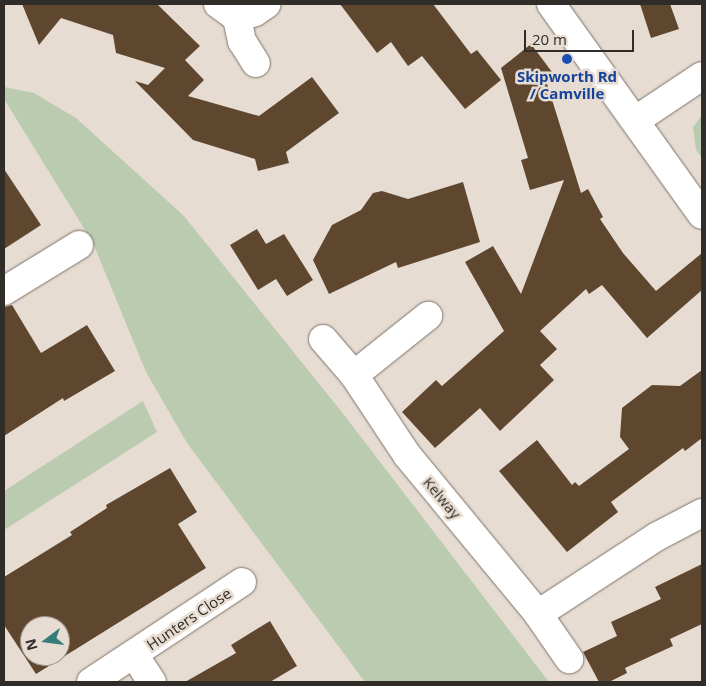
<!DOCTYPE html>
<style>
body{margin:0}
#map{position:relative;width:706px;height:686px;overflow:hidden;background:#e7dcd2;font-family:"Open Sans",sans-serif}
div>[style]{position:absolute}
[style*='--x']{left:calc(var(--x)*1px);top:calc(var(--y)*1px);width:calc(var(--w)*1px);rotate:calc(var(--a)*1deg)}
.green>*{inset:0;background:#bbcbb0}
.building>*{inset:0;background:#5f472f}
.roads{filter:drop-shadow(0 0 1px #7d736a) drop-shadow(0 0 1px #7d736a)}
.street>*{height:28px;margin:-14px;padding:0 14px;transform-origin:14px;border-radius:14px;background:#fff}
.dots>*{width:14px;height:14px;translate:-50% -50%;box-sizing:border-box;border:2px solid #e7dcd2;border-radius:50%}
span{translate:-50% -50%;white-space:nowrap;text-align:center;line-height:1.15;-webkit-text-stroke:5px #e7dcd2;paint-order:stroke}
.transit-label{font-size:15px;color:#164399;font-weight:700}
.street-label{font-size:15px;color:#302c28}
.frame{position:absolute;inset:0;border:5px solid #302c28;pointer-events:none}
.north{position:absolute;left:20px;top:616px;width:50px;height:50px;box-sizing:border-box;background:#e7dcd2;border:1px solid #9e968e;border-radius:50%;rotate:255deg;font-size:14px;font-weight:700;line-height:20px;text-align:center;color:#302c28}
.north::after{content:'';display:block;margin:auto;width:18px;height:22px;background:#337c7a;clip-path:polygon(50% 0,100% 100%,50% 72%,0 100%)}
.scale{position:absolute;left:524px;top:30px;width:110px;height:22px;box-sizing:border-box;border:2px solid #302c28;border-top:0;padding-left:6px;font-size:15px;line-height:18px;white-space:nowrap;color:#302c28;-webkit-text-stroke:4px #e7dcd2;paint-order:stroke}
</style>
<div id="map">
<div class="green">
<div style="clip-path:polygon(4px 87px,34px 93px,76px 118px,184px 216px,341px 411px,549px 682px,365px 682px,187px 443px,146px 372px,93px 243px,4px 99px)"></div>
<div style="clip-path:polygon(702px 115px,702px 158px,696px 150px,693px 127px)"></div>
<div style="clip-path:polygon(143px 401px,157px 432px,4px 530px,4px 491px)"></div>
</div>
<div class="building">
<div style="clip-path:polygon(22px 4px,157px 4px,200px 46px,185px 60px,204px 80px,188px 96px,259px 116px,312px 77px,339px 113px,286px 152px,289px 163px,258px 171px,255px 159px,193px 140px,135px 81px,148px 85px,165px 68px,116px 53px,113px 35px,61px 18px,39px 45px)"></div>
<div style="clip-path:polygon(340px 4px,433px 4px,471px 54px,477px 50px,501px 80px,465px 109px,422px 56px,408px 66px,391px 42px,377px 53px)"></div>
<div style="clip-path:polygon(640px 4px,670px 4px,679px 29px,651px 38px)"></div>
<div style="clip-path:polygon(531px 44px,552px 72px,545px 77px,581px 193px,588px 189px,603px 217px,600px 219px,623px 253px,656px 291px,702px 253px,702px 290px,647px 338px,602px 285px,589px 294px,586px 289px,540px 331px,557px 349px,540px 365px,554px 380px,500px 431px,480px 408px,435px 448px,402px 412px,436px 380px,442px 386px,504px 331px,465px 262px,493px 246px,521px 294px,564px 180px,530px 190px,521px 160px,528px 158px,501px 68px)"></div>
<div style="clip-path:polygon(4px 169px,41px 225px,4px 249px)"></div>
<div style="clip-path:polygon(463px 182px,480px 242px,398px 268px,396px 262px,329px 294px,313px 260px,332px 225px,361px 210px,373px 193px,382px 191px,408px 199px)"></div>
<div style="clip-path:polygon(257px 229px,266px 244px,284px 234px,313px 280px,287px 296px,276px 279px,258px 290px,230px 245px)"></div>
<div style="clip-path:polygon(12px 305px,41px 353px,87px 325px,115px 371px,64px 401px,63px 398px,4px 436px,4px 307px)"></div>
<div style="clip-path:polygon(702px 370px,702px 438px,685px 451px,683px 448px,611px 502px,618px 512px,567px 552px,499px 471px,537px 440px,572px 485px,575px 482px,579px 486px,629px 449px,620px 437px,622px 408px,652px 385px,680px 386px)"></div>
<div style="clip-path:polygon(evenodd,170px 468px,197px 512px,178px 524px,206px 568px,36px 674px,4px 625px,4px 577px,72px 535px,70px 532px,107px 508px,106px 505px,170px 468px,30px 626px,60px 626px,60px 656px,30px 656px,30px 626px)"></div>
<div style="clip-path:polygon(702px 564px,702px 624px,670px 639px,673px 646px,625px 668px,627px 673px,609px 682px,599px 682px,583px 652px,617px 636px,611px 622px,661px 599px,655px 587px)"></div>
<div style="clip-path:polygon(270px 621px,297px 666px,270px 682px,185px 682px,236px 653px,231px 645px)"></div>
</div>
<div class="roads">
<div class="street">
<div style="--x:218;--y:4;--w:24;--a:36"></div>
<div style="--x:237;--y:18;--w:19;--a:-18"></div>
<div style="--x:255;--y:12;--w:14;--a:-34"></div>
<div style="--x:551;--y:4;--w:259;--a:54.4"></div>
<div style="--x:237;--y:18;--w:24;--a:78"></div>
<div style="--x:242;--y:41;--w:26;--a:58"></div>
<div style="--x:636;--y:120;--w:79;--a:-33.7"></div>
<div style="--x:4;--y:291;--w:88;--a:-31.5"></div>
<div style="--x:323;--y:339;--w:48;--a:49.3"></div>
<div style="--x:354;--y:375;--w:96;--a:56.5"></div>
<div style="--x:407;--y:455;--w:206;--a:50.5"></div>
<div style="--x:538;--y:614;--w:55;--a:55.4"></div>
<div style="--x:354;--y:375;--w:95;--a:-38.6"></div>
<div style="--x:538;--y:614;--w:141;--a:-33.1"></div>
<div style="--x:656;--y:537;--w:52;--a:-27.6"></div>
<div style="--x:135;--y:656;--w:31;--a:57"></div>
<div style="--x:91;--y:682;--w:181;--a:-33.5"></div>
</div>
</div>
<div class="dots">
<div style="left:567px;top:59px;background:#1a4fb4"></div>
</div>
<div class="transit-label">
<span style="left:567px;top:85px">Skipworth Rd<br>/ Camville</span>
</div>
<div class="street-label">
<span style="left:442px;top:498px;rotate:50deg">Kelway</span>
<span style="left:189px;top:619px;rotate:-34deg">Hunters Close</span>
</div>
<div class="frame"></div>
<div class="north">N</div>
<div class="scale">20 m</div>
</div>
